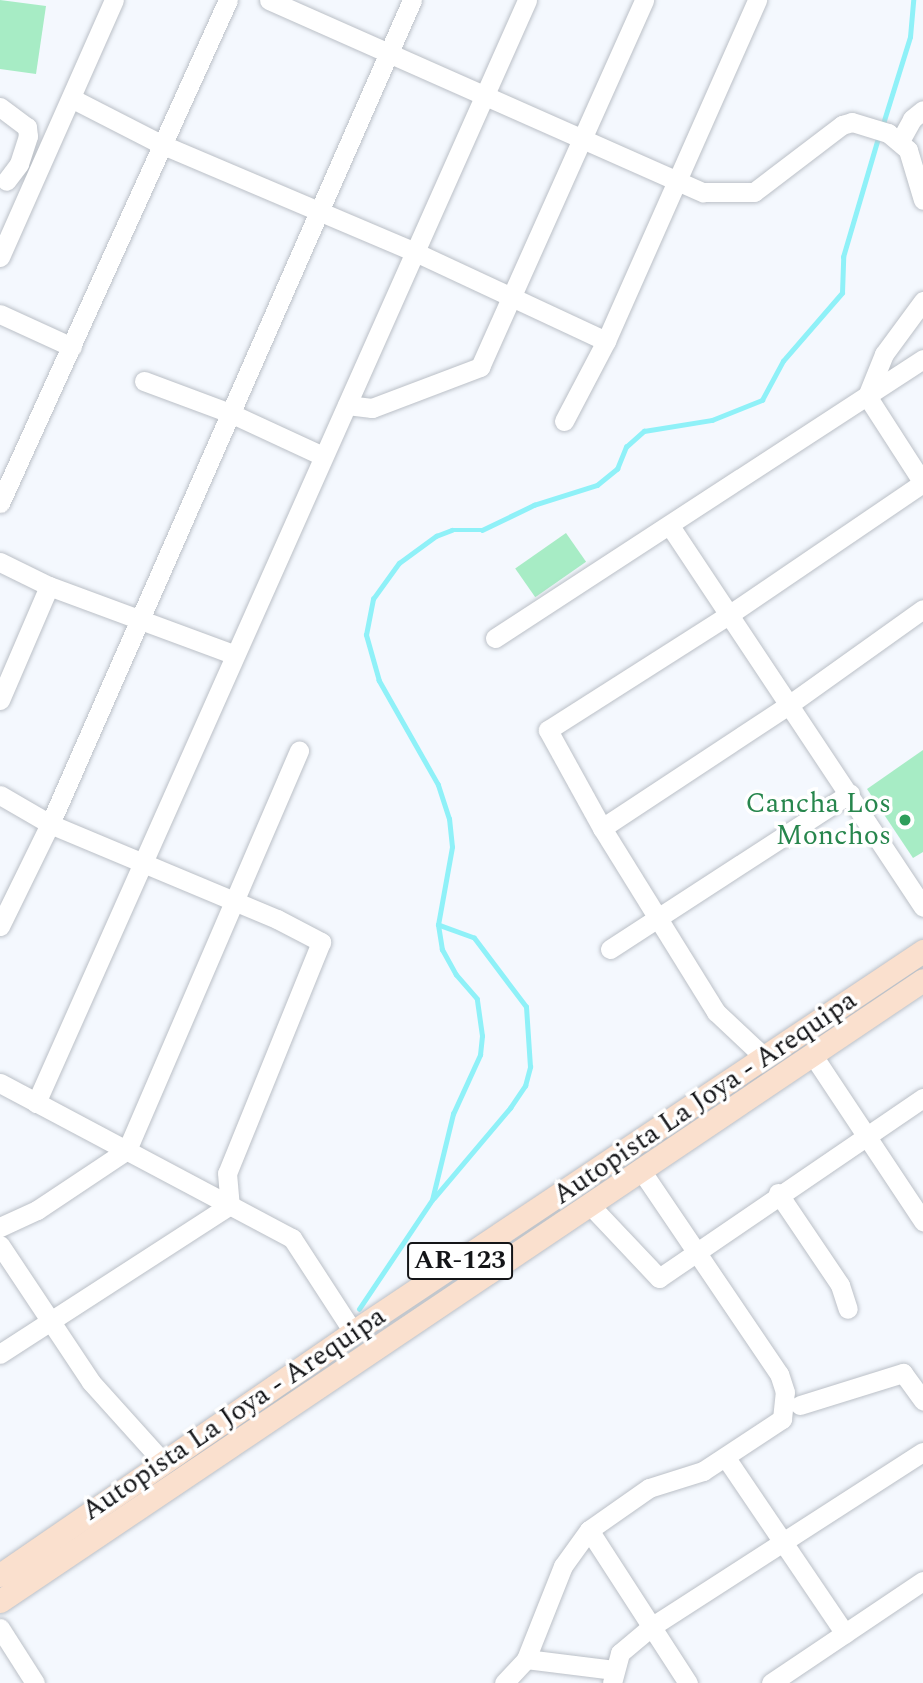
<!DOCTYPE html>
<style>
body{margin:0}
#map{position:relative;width:923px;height:1683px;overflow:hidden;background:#f4f8fe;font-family:Spectral,serif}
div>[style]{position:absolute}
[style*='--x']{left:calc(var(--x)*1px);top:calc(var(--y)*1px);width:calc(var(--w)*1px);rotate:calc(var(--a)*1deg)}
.green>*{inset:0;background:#a7ecc5;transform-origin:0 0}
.stream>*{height:4.5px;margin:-2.25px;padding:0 2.25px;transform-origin:2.25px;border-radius:2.25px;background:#8ff1f8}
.roads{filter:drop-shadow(0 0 2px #bbc0c7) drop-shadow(0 0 2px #bbc0c7)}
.minor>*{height:19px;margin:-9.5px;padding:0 9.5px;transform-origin:9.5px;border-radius:9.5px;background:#fff}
.major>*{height:23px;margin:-11.5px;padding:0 11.5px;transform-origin:11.5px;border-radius:11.5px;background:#fae0ce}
.dots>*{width:19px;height:19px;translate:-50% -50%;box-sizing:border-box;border:4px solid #fff;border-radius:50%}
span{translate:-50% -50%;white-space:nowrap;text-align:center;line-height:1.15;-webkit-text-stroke:7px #fff;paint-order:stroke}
.shield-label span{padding:2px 5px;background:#fff;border:2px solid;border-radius:5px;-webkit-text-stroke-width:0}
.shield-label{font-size:26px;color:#141518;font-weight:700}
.leisure-label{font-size:28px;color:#27864d}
.right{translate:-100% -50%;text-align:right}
.street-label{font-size:28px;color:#141518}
</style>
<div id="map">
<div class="green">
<div style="clip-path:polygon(0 0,46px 6px,36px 74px,0 69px)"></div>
<div style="left:566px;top:533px;width:35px;height:62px;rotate:55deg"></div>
<div style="clip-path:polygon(923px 750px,923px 852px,913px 858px,867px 789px)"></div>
</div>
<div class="stream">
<div style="--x:882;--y:127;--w:94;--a:-72.7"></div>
<div style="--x:910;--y:37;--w:37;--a:-85"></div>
<div style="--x:434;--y:1198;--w:118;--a:-49.8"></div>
<div style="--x:510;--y:1108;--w:27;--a:-56"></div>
<div style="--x:525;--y:1086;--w:20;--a:-75"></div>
<div style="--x:530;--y:1067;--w:60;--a:-93.8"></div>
<div style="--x:526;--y:1007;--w:86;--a:-127"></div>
<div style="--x:474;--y:938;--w:38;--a:-160"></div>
<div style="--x:359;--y:1309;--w:131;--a:-56.2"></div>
<div style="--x:432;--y:1200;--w:89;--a:-76.3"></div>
<div style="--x:453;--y:1114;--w:65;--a:-65.4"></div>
<div style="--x:480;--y:1055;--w:19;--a:-84"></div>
<div style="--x:482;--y:1036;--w:37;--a:-98"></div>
<div style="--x:477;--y:999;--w:32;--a:-131"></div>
<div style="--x:456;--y:975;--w:29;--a:-119"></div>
<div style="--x:442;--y:950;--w:25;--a:-99"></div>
<div style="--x:438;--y:925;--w:79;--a:-79.8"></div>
<div style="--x:452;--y:847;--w:28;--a:-96"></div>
<div style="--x:449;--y:819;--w:36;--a:-108"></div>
<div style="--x:438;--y:785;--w:120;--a:-119.6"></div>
<div style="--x:379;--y:681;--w:48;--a:-105.8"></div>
<div style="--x:366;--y:635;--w:37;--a:-79"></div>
<div style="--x:373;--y:599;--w:44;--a:-54.2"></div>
<div style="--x:399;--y:563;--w:46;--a:-36.1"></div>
<div style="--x:436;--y:536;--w:17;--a:-21"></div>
<div style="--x:452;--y:530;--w:30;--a:0"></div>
<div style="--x:482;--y:530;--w:58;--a:-25.7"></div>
<div style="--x:534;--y:505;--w:66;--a:-17.6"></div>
<div style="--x:597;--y:485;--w:26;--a:-39"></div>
<div style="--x:617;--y:469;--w:24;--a:-68"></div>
<div style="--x:626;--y:447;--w:24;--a:-42"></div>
<div style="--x:644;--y:431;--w:69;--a:-9.2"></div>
<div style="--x:712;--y:420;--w:54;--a:-21.8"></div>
<div style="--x:762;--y:400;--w:44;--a:-61.7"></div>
<div style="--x:783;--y:361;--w:90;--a:-49.1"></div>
<div style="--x:842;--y:293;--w:36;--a:-88"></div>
<div style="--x:843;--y:257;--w:127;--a:-73.6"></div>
</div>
<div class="roads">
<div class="minor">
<div style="--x:269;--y:0;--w:475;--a:23.9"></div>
<div style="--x:703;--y:192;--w:51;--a:0"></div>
<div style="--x:754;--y:192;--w:111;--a:-37.3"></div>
<div style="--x:842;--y:125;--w:10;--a:-17"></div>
<div style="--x:852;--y:122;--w:38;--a:17"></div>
<div style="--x:888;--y:133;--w:26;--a:40"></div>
<div style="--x:908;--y:150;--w:52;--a:73.3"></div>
<div style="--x:71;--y:98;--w:103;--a:27.1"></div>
<div style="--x:163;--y:145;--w:272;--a:23"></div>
<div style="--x:413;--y:251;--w:213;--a:25"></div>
<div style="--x:0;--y:107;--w:34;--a:37"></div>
<div style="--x:27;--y:127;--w:9;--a:84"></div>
<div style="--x:28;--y:136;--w:29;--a:108"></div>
<div style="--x:19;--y:164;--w:21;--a:127"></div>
<div style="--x:900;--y:141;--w:25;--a:-61"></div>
<div style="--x:912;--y:119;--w:14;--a:-39"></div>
<div style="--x:0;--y:257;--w:281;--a:-66.1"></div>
<div style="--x:923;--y:301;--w:66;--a:126.3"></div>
<div style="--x:884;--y:354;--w:45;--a:112"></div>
<div style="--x:867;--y:396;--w:103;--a:57.2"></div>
<div style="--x:0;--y:314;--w:79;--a:24.6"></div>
<div style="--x:144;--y:381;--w:92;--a:20.4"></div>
<div style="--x:230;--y:413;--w:102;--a:24.8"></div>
<div style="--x:347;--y:405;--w:25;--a:7"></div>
<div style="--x:372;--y:408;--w:116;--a:-20.8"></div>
<div style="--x:480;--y:367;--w:402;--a:-65.9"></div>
<div style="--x:564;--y:421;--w:90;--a:-62.3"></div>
<div style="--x:606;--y:341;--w:373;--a:-66.1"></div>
<div style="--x:0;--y:503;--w:552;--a:-65.62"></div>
<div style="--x:670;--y:526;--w:457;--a:56.4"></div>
<div style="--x:0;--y:562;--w:55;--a:26.1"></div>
<div style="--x:49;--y:586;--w:196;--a:20.3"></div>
<div style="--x:495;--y:638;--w:511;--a:-33.1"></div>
<div style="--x:0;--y:700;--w:124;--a:-66.7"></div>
<div style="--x:0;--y:795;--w:58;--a:30.1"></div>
<div style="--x:50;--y:824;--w:246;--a:22.7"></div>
<div style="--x:277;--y:919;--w:50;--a:27.6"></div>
<div style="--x:321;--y:942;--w:249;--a:112.1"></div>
<div style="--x:227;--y:1173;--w:32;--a:85"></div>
<div style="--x:230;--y:1205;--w:274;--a:147.1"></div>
<div style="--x:602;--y:828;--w:225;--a:-33.4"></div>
<div style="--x:790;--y:704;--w:163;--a:-35.5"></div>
<div style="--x:0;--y:926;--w:114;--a:-63.9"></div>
<div style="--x:50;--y:824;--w:900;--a:-66.28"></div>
<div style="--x:610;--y:949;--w:286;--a:-33"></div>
<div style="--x:812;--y:1054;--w:201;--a:56.4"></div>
<div style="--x:765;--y:1058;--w:67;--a:-136.8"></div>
<div style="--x:716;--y:1012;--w:216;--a:-121.8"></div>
<div style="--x:602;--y:828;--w:112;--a:-118.9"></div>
<div style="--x:548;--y:730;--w:216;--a:-32.5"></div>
<div style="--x:730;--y:614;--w:233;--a:-34.2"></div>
<div style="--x:0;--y:1083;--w:331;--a:28"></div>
<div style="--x:292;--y:1238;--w:112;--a:57"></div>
<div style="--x:36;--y:1103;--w:1207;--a:-66"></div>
<div style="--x:778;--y:1193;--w:111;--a:56"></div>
<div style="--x:840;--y:1285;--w:25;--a:72"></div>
<div style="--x:589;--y:1204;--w:102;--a:46.6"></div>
<div style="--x:659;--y:1278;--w:320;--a:-34.3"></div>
<div style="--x:0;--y:1227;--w:41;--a:-24.7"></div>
<div style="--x:37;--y:1210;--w:108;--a:-33.7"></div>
<div style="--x:127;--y:1150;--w:435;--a:-66.7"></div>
<div style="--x:0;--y:1245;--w:164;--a:56.4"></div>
<div style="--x:91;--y:1382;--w:108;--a:48"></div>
<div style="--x:800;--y:1405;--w:108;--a:-17.3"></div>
<div style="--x:903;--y:1373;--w:34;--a:54"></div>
<div style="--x:726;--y:1458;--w:212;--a:55.9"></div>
<div style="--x:589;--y:1530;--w:182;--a:57.1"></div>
<div style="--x:0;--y:1628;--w:65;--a:57.5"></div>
<div style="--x:526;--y:1659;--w:89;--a:7.1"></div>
<div style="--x:504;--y:1683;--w:33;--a:-47"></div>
<div style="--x:526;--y:1659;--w:100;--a:-68.3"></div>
<div style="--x:563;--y:1566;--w:44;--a:-54.2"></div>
<div style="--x:589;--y:1530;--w:73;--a:-35"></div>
<div style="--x:649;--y:1488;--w:57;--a:-17.5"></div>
<div style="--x:703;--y:1471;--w:95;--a:-33.4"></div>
<div style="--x:782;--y:1419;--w:27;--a:-84"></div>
<div style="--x:785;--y:1392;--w:19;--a:-108"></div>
<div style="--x:779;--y:1374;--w:248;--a:-124.1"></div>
<div style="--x:612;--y:1683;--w:31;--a:-75"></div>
<div style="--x:620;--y:1653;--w:40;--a:-40"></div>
<div style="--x:651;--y:1627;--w:323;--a:-32.8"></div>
<div style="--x:771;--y:1683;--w:183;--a:-33.9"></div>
</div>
<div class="major">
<div style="--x:0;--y:1575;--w:429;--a:-34.5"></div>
<div style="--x:353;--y:1332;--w:686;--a:-33.76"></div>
<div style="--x:0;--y:1601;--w:1112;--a:-33.93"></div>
</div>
</div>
<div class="dots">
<div style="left:905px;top:820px;background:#2e9e5b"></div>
</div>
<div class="shield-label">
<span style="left:460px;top:1261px">AR-123</span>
</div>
<div class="leisure-label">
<span class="right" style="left:891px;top:820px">Cancha Los<br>Monchos</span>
</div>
<div class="street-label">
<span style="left:705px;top:1098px;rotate:-34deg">Autopista La Joya - Arequipa</span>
<span style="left:234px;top:1414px;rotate:-34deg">Autopista La Joya - Arequipa</span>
</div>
</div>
